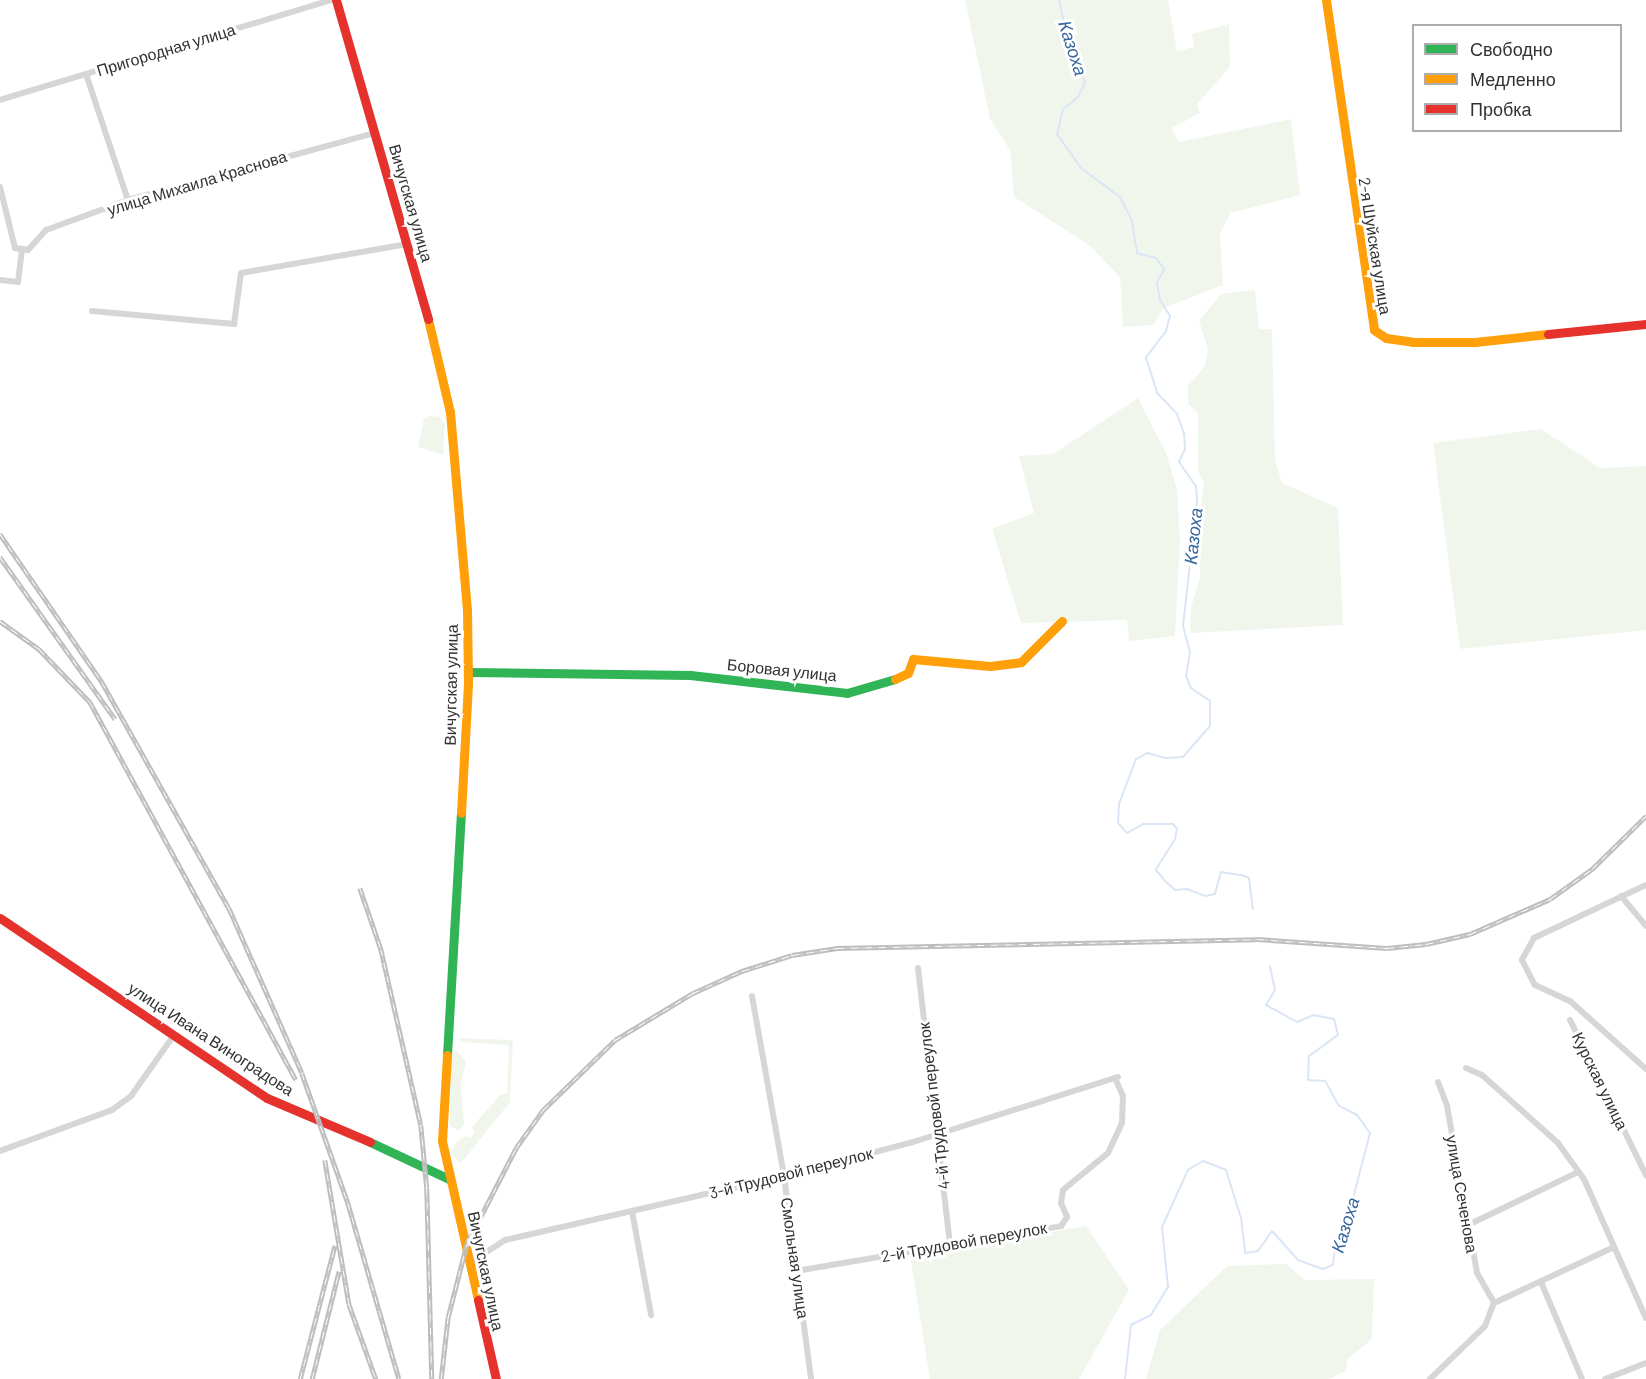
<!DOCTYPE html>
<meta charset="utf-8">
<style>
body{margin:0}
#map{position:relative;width:1646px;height:1379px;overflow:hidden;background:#fff;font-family:Barlow,sans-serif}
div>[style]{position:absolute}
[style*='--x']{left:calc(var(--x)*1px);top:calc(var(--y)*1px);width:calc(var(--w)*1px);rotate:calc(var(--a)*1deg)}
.green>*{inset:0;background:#f1f6ed}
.stream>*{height:2px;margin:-1px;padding:0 1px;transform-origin:1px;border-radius:1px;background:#dae6f5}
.street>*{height:6px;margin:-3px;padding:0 3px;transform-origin:3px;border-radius:3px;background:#d6d6d6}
.fast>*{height:9px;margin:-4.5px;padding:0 4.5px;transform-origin:4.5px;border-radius:4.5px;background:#30b455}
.slow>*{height:9px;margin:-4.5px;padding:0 4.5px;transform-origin:4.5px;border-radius:4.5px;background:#ff9f0a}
.jam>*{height:9px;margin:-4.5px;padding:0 4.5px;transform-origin:4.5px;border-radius:4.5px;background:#e5322d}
.rail>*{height:4.5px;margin-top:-2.25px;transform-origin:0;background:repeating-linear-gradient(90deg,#fff 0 7px,#bebebe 0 14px);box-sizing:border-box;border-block:2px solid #bebebe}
span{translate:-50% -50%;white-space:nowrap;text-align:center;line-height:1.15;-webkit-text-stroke:6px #fff;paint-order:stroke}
.street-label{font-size:16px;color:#323232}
.water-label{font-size:18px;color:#36679e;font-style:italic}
.legend{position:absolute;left:1412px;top:24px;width:210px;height:108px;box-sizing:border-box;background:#fff;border:2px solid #adadad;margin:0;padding:8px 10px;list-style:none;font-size:18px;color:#323232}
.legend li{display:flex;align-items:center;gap:12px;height:30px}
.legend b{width:30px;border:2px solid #adadad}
</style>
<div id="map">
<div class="green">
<div style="clip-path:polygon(965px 0,1168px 0,1177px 51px,1194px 47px,1192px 34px,1229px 24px,1230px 67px,1197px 104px,1200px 113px,1172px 128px,1179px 142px,1291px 119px,1300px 195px,1230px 213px,1220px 234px,1223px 285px,1164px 308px,1153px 325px,1123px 327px,1120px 277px,1089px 245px,1014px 197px,1010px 150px,990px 119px)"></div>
<div style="clip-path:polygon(1255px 290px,1259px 329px,1272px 329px,1275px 460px,1282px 483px,1338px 508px,1343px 625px,1190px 633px,1191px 608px,1200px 577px,1199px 522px,1204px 484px,1198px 471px,1198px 413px,1188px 404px,1188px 386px,1205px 366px,1208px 349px,1199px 321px,1221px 294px)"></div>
<div style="clip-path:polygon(1138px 398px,1166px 453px,1177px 489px,1180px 541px,1175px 636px,1129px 641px,1127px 620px,1021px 623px,992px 529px,1034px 513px,1019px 456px,1053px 454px)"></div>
<div style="clip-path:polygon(429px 416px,439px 417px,445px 424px,443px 455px,418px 447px,424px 419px)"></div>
<div style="clip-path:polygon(1541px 429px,1600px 468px,1646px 466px,1646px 630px,1460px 649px,1433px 443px)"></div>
<div style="clip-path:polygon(458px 1038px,513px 1040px,510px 1102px,461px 1163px,451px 1155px,455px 1143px,466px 1136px,471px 1138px,475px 1131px,471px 1128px,500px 1095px,507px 1093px,509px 1045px,461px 1042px)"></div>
<div style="clip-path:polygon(456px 1050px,466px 1061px,461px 1086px,464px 1124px,459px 1131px,450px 1126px,451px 1055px)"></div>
<div style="clip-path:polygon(1086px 1226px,1129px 1290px,1079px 1379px,930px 1379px,910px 1256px)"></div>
<div style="clip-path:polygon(1286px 1264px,1305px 1280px,1374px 1279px,1372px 1339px,1347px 1360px,1346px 1371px,1329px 1379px,1146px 1379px,1160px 1330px,1227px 1266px)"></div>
</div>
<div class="stream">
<div style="--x:1059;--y:0;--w:43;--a:77.9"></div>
<div style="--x:1068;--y:42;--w:43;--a:67"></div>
<div style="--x:1085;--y:82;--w:17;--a:115"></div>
<div style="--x:1078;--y:97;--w:19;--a:141"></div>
<div style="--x:1063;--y:109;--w:26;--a:103"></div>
<div style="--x:1057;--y:134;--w:42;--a:54.8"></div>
<div style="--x:1081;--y:168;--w:49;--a:36.6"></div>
<div style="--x:1120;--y:197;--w:27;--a:63"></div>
<div style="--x:1132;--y:221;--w:32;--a:81"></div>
<div style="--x:1137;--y:253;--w:20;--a:15"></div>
<div style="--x:1156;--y:258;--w:14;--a:54"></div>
<div style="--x:1164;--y:269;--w:16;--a:117"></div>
<div style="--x:1157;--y:283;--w:17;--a:80"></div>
<div style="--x:1160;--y:300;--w:19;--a:58"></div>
<div style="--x:1170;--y:316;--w:16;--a:105"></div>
<div style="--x:1166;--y:331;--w:34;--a:127"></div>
<div style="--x:1146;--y:358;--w:38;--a:72"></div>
<div style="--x:1158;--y:394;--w:28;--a:46"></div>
<div style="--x:1177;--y:414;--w:20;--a:70"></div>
<div style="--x:1184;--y:433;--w:16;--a:86"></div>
<div style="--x:1185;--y:449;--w:14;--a:115"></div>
<div style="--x:1179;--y:462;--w:29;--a:55"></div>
<div style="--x:1196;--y:486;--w:15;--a:86"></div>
<div style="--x:1197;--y:501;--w:126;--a:96.4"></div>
<div style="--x:1183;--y:626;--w:27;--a:75"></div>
<div style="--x:1190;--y:652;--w:24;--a:99"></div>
<div style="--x:1186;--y:676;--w:13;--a:67"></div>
<div style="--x:1191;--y:688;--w:23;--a:34"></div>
<div style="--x:1210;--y:701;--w:25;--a:90"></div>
<div style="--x:1210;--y:726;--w:41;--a:131.1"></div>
<div style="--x:1183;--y:757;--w:18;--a:177"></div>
<div style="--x:1165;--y:758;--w:19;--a:-164"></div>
<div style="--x:1147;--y:753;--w:13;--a:151"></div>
<div style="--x:1136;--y:759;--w:48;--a:110.7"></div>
<div style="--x:1119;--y:804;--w:19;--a:93"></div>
<div style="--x:1118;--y:823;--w:13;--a:48"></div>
<div style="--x:1127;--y:833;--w:18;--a:-29"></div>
<div style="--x:1143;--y:824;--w:30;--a:0"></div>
<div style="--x:1173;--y:824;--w:6;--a:51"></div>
<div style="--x:1177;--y:829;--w:10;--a:101"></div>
<div style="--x:1175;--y:839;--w:36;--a:122"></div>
<div style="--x:1156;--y:870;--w:13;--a:51"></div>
<div style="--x:1164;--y:880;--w:15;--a:42"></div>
<div style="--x:1175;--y:890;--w:12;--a:-5"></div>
<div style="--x:1187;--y:889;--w:19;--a:21"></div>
<div style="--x:1205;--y:896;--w:10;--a:-11"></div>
<div style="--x:1215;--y:894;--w:23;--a:-75"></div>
<div style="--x:1221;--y:872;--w:24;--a:9"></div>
<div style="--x:1245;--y:876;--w:4;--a:27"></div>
<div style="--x:1249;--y:878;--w:31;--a:83"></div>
<div style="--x:1125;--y:1379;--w:54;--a:-83.7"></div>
<div style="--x:1131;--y:1325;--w:22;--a:-27"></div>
<div style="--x:1151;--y:1315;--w:33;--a:-59"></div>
<div style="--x:1168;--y:1287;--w:60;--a:-95.7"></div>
<div style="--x:1162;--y:1227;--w:63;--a:-65.5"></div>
<div style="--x:1188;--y:1170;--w:17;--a:-31"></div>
<div style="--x:1203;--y:1161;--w:25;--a:21"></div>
<div style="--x:1226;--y:1170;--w:50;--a:72.6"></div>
<div style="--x:1241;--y:1218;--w:35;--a:83"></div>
<div style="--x:1245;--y:1253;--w:13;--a:-9"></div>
<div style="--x:1258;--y:1251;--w:24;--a:-55"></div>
<div style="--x:1272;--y:1231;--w:39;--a:48"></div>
<div style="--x:1298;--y:1260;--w:27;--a:20"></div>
<div style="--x:1323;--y:1269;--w:11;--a:-22"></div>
<div style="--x:1333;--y:1265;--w:16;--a:-83"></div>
<div style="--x:1335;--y:1249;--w:22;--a:-63"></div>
<div style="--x:1345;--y:1229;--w:99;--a:-75.4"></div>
<div style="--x:1370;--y:1133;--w:22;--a:-126"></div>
<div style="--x:1357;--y:1115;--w:20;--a:-153"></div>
<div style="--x:1339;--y:1106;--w:29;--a:-119"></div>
<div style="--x:1325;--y:1081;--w:17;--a:-177"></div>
<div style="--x:1308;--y:1080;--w:24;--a:-88"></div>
<div style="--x:1309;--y:1056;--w:36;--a:-36"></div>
<div style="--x:1338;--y:1035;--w:16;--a:-104"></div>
<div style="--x:1334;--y:1019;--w:20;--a:-169"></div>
<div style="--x:1314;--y:1015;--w:18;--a:158"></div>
<div style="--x:1297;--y:1022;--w:35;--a:-151"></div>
<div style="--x:1266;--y:1005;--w:17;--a:-59"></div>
<div style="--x:1275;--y:990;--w:24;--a:-102"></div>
</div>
<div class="street">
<div style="--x:86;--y:74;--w:133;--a:71.6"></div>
<div style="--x:0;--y:100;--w:346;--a:-16.8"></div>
<div style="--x:0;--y:187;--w:63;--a:76.2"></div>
<div style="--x:15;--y:248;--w:13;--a:9"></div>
<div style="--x:28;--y:250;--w:27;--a:-48"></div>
<div style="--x:46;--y:230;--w:87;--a:-20.1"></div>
<div style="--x:128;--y:200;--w:256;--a:-15.2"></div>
<div style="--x:0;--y:280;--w:18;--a:6"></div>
<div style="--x:18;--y:282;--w:33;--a:-83"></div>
<div style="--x:92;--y:311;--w:143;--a:5.2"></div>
<div style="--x:234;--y:324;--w:51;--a:-82.2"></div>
<div style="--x:241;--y:273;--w:169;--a:-9.9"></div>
<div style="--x:1646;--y:885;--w:124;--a:154.7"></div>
<div style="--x:1534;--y:938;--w:25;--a:119"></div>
<div style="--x:1522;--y:960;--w:28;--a:63"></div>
<div style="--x:1535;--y:985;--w:38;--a:25"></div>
<div style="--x:1570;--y:1001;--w:102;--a:41.8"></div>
<div style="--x:1621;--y:896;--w:39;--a:50"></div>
<div style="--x:918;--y:968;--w:279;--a:83.4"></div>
<div style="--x:752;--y:996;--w:183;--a:79.9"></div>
<div style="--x:784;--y:1176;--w:205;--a:82.4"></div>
<div style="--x:1570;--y:1020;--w:173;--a:63.9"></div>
<div style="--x:1466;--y:1068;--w:17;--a:24"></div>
<div style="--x:1482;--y:1075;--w:102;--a:41.8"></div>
<div style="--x:1558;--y:1143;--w:44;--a:54.2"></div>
<div style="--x:1584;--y:1179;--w:152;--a:66"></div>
<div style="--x:1438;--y:1082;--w:26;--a:69"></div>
<div style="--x:1447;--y:1106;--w:170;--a:79.8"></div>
<div style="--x:1477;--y:1273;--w:34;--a:60"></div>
<div style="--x:0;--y:1151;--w:119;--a:-20.1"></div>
<div style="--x:112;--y:1110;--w:24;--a:-36"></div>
<div style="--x:131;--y:1096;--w:75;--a:-54.8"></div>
<div style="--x:632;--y:1211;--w:106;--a:79.6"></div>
<div style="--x:1468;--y:1225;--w:122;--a:-25.7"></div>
<div style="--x:470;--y:1268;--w:18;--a:-47"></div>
<div style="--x:482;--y:1255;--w:27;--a:-33"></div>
<div style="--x:505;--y:1240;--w:286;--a:-12.9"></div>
<div style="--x:784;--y:1176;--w:133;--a:-14.8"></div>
<div style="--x:913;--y:1142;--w:215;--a:-17.6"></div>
<div style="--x:796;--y:1271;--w:269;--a:-9.6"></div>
<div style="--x:1061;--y:1226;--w:11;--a:-56"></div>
<div style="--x:1067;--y:1217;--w:15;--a:-113"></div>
<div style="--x:1061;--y:1203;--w:13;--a:-81"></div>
<div style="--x:1063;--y:1190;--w:58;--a:-39.4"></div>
<div style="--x:1108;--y:1153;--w:33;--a:-65"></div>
<div style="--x:1122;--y:1123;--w:27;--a:-88"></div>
<div style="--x:1123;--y:1096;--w:20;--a:-114"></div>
<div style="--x:1541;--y:1282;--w:105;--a:67.1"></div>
<div style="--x:1494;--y:1303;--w:132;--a:-25"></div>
<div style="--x:1430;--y:1379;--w:76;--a:-43.9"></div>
<div style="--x:1485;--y:1326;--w:25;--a:-69"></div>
<div style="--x:1605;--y:1379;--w:44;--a:-21.3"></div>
</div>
<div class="fast">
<div style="--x:468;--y:672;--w:222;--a:0.8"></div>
<div style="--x:690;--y:675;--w:158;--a:6.5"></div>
<div style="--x:847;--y:693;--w:50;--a:-16.3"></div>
<div style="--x:447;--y:1055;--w:242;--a:-86.7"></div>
<div style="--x:370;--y:1142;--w:87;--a:25.1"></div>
</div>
<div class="slow">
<div style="--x:1326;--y:0;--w:333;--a:81.7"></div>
<div style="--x:1374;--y:330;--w:14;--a:34"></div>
<div style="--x:1386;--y:338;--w:27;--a:8"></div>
<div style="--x:1413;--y:342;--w:62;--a:0"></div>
<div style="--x:1475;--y:342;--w:73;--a:-6.3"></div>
<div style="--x:428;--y:319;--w:96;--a:76.7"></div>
<div style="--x:450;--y:412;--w:199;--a:85.1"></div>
<div style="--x:467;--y:610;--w:74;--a:89.2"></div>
<div style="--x:468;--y:684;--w:129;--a:93.1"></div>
<div style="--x:895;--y:679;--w:14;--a:-25"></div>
<div style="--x:908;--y:673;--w:15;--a:-70"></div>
<div style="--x:913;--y:659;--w:77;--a:5.2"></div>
<div style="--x:990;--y:666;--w:31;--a:-7"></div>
<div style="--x:1021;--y:662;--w:58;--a:-45"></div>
<div style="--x:447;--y:1055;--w:86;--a:93.3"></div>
<div style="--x:442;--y:1141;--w:163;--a:77.2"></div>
</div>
<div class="jam">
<div style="--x:336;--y:0;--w:332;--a:73.9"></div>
<div style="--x:1548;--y:334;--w:99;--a:-5.8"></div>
<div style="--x:0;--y:918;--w:322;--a:34"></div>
<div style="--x:267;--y:1098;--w:112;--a:23.1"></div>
<div style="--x:478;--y:1300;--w:81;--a:77.2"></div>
</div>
<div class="rail">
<div style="--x:0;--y:534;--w:180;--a:55.4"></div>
<div style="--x:102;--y:682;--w:259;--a:60.7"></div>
<div style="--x:229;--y:908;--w:180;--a:66.1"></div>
<div style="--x:302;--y:1073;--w:138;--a:70.5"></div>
<div style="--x:348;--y:1203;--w:183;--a:73.8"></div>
<div style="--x:0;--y:557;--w:199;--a:54.6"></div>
<div style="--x:0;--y:621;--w:48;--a:35.7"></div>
<div style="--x:39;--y:649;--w:74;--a:46.1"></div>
<div style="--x:90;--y:702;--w:430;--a:61.4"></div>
<div style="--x:360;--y:888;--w:65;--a:71"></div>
<div style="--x:381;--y:949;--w:180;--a:77.2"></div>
<div style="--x:421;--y:1125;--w:63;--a:84.6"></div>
<div style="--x:427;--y:1188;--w:191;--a:88.5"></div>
<div style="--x:325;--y:1160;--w:146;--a:80.5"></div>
<div style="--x:349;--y:1304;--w:80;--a:70.2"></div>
<div style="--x:300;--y:1379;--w:138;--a:-75.4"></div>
<div style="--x:312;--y:1379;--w:111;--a:-76"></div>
<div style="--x:441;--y:1379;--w:62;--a:-83.6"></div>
<div style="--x:448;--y:1317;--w:76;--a:-75.6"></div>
<div style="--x:467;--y:1243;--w:107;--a:-62.7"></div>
<div style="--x:516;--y:1148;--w:47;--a:-54.6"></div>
<div style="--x:543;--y:1110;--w:100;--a:-44.2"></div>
<div style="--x:615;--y:1040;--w:91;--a:-31.1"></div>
<div style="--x:693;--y:993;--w:54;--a:-24.2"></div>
<div style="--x:742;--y:971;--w:52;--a:-17.7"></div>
<div style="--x:792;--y:955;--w:46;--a:-8.8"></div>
<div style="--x:837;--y:948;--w:420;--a:-1.2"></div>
<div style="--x:1257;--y:939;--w:130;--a:4"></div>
<div style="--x:1387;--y:948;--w:39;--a:-6"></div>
<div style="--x:1426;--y:944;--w:45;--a:-12.8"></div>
<div style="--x:1470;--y:934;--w:87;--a:-23.6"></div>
<div style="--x:1550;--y:899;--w:52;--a:-35.5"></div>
<div style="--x:1592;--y:869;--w:76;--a:-44.5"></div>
</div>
<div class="street-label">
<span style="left:166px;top:50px;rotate:-17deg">Пригородная улица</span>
<span style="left:197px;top:183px;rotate:-17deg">улица Михаила Краснова</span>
<span style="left:411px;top:203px;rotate:74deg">Вичугская улица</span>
<span style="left:1375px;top:246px;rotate:81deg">2-я Шуйская улица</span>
<span style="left:782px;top:670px;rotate:6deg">Боровая улица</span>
<span style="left:451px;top:685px;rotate:-89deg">Вичугская улица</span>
<span style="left:211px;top:1039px;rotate:33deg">улица Ивана Виноградова</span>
<span style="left:1600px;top:1081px;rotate:64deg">Курская улица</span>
<span style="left:934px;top:1106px;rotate:-97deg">4-й Трудовой переулок</span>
<span style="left:791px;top:1173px;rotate:-14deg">3-й Трудовой переулок</span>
<span style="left:1462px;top:1194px;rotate:80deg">улица Сеченова</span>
<span style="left:964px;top:1242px;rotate:-10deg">2-й Трудовой переулок</span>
<span style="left:795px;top:1258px;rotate:82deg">Смольная улица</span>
<span style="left:486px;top:1271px;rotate:78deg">Вичугская улица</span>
</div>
<div class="water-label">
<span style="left:1073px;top:48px;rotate:72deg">Казоха</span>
<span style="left:1193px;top:536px;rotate:-84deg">Казоха</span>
<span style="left:1345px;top:1225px;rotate:-73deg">Казоха</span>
</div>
<ul class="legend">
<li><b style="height:8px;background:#30b455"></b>Свободно</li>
<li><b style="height:8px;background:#ff9f0a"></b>Медленно</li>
<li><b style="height:8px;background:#e5322d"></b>Пробка</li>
</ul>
</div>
